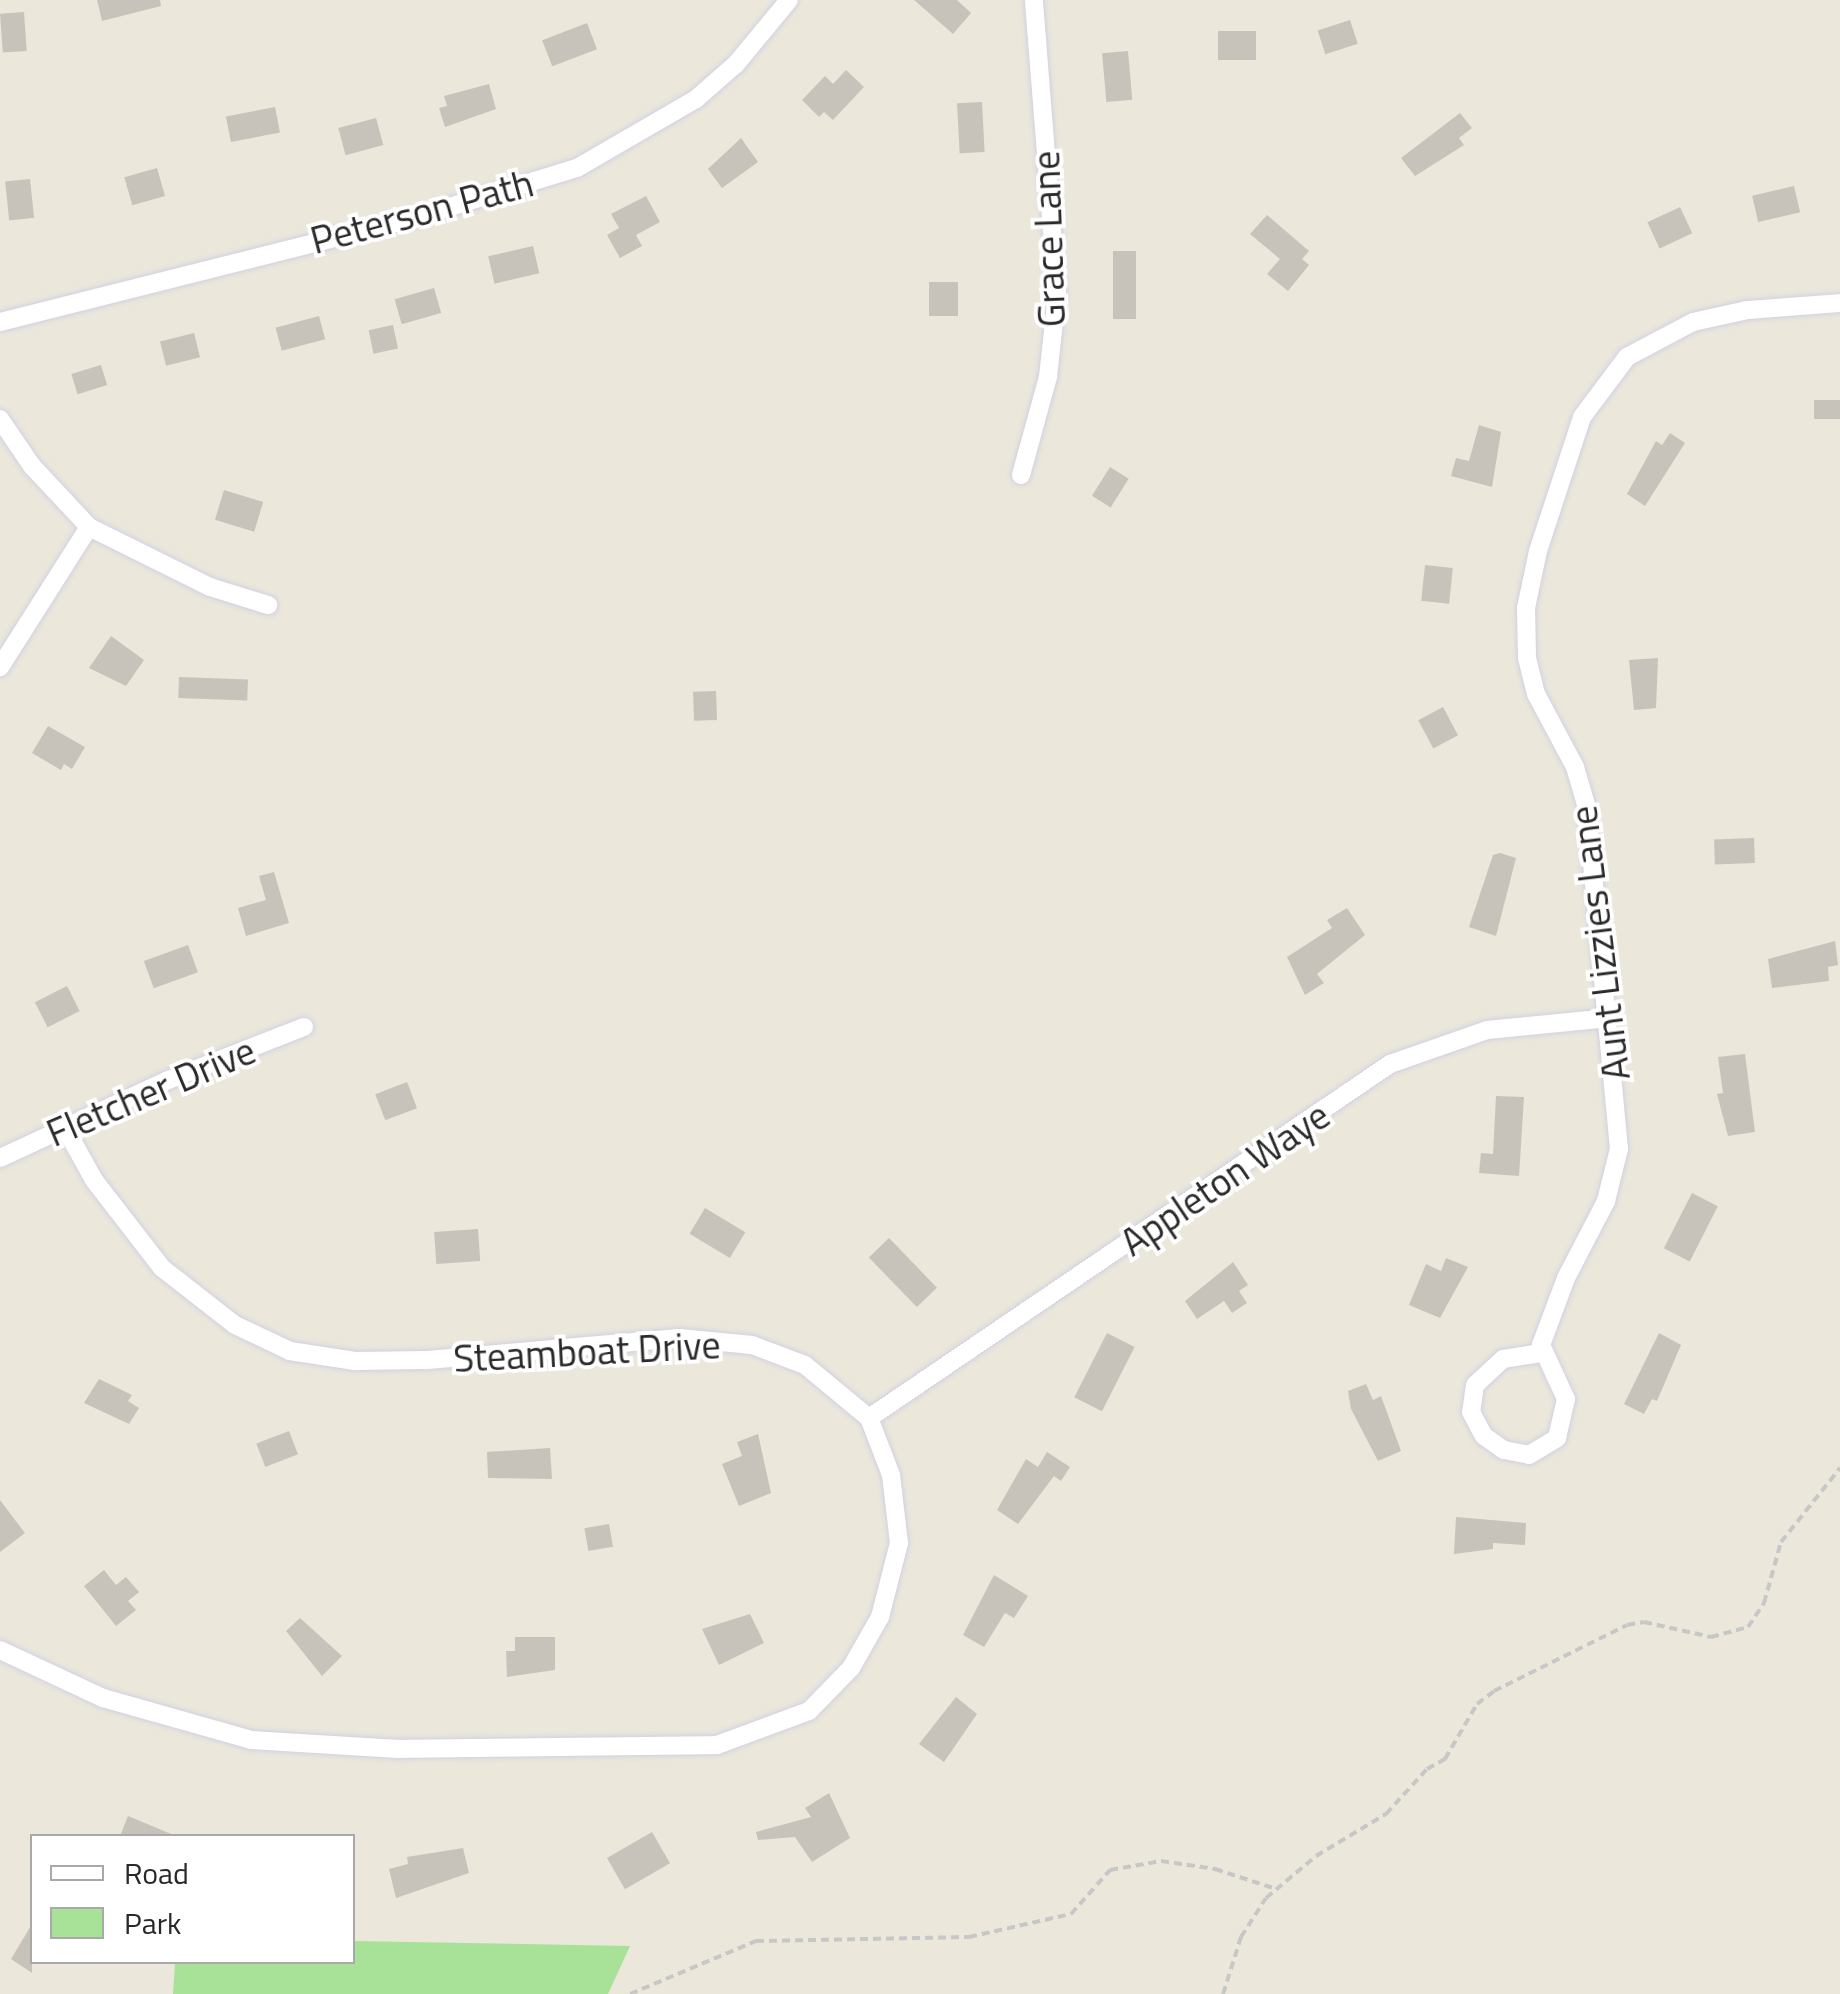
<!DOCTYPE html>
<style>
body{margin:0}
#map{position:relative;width:1840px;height:1994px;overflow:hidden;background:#ebe7db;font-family:"Titillium Web",sans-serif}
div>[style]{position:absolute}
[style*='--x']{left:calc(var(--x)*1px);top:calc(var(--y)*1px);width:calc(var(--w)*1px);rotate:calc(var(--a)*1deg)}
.green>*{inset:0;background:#a7e298}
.building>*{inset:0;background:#c7c3bb;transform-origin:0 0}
.path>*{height:4px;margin-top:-2px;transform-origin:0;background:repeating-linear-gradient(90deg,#c7c7c7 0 8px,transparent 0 13px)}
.roads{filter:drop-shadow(0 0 2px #d0d1e2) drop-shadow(0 0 2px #d0d1e2)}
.minor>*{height:18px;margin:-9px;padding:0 9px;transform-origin:9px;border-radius:9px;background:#fff}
span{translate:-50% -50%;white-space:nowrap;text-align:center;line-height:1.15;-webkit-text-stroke:8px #fff;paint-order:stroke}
.street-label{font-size:38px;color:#292929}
.legend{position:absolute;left:30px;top:1834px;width:325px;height:130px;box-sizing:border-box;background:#fff;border:2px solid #a9a9a9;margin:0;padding:12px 18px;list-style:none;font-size:30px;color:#292929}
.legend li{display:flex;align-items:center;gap:20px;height:50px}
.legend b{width:50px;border:2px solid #a9a9a9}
</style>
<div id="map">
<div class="green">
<div style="clip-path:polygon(353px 1941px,630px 1946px,608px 1994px,173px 1994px,175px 1962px,352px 1962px)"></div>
</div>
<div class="building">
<div style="clip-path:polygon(97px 0,160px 0,161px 6px,102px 21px)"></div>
<div style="clip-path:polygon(914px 0,957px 0,971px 13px,953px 34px)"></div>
<div style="left:24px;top:12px;width:39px;height:24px;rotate:86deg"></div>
<div style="left:1350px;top:20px;width:25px;height:34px;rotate:72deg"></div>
<div style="left:587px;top:23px;width:28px;height:48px;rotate:69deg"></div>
<div style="left:1256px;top:31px;width:29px;height:38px;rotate:90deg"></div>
<div style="left:1128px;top:51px;width:49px;height:26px;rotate:85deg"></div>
<div style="clip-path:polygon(846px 70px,864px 87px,833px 120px,824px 112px,819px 117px,802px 100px,825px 76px,833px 84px)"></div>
<div style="clip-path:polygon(489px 84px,496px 109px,445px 127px,439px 108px,447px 106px,444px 96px)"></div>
<div style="left:982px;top:102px;width:50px;height:25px;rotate:87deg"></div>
<div style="left:275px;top:107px;width:26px;height:50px;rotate:79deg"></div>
<div style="clip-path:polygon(1460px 113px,1472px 128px,1459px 138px,1464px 145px,1415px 176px,1401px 158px)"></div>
<div style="left:376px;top:118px;width:28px;height:39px;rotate:75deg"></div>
<div style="clip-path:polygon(741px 138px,758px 162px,722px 188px,708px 169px)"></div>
<div style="left:157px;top:168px;width:29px;height:34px;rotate:74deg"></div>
<div style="left:30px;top:179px;width:39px;height:25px;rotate:84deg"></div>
<div style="left:1794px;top:186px;width:27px;height:43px;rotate:77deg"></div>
<div style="clip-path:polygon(646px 196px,660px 222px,636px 235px,642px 246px,620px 258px,607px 235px,619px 228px,611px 214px)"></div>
<div style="left:1680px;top:207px;width:29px;height:36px;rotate:65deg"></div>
<div style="clip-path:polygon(1267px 215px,1309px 251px,1302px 259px,1309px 265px,1288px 291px,1267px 274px,1280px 259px,1250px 234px)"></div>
<div style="left:533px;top:246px;width:28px;height:46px;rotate:77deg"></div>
<div style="left:1113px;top:251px;width:23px;height:68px"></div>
<div style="left:929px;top:282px;width:29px;height:34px"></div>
<div style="left:434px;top:288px;width:26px;height:41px;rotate:74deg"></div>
<div style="left:319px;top:316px;width:24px;height:45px;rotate:75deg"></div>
<div style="left:393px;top:325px;width:24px;height:25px;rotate:78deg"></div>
<div style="left:194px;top:333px;width:25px;height:35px;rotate:76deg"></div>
<div style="left:101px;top:365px;width:21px;height:31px;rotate:73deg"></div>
<div style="left:1840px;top:400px;width:19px;height:26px;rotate:90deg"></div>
<div style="clip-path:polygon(1479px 425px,1501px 432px,1492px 487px,1451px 476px,1456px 458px,1469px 461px)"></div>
<div style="clip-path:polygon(1670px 433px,1685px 443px,1645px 506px,1627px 494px,1656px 441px,1662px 445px)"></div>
<div style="left:1110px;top:467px;width:22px;height:34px;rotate:32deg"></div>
<div style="left:224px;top:490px;width:41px;height:31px;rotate:17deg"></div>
<div style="left:1425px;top:565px;width:28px;height:36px;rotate:6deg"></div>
<div style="clip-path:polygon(111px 636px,144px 660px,126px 686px,89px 668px)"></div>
<div style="clip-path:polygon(1658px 658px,1656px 708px,1634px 710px,1629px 660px)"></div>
<div style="left:179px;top:677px;width:69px;height:21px;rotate:2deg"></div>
<div style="left:716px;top:691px;width:29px;height:23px;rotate:88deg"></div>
<div style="left:1443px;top:707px;width:32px;height:28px;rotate:62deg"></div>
<div style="clip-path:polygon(48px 726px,85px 747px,72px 769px,64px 764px,61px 770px,32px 753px)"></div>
<div style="left:1754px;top:838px;width:25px;height:40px;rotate:88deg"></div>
<div style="clip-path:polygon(1500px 853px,1516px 858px,1496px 936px,1469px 927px,1493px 855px)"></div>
<div style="clip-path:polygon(274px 872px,289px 923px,246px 936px,238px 908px,266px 900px,259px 876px)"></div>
<div style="clip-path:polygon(1347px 908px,1365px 935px,1317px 974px,1324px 983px,1305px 995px,1287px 957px,1332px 928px,1327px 920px)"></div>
<div style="clip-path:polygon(1835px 941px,1838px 965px,1828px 967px,1829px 981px,1772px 988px,1768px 959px)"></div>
<div style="left:188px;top:945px;width:29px;height:47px;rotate:70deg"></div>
<div style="left:67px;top:986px;width:28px;height:36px;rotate:63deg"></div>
<div style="clip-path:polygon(1745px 1054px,1755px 1132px,1728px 1136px,1717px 1094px,1723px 1093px,1718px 1057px)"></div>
<div style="left:407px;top:1082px;width:28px;height:34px;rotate:69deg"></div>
<div style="clip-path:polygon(1496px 1096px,1524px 1097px,1519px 1176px,1479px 1173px,1481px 1153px,1493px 1154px)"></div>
<div style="left:1692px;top:1193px;width:29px;height:62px;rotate:27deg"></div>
<div style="left:705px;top:1208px;width:47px;height:30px;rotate:31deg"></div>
<div style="left:478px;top:1229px;width:32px;height:44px;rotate:86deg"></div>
<div style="left:889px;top:1238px;width:69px;height:28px;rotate:46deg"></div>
<div style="clip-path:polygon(1446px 1258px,1468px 1267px,1440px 1318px,1409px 1305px,1426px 1264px,1441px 1271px)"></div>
<div style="clip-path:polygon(1233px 1262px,1248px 1285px,1239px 1291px,1247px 1303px,1232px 1313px,1224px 1301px,1197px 1319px,1185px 1301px)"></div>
<div style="left:1107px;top:1333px;width:31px;height:72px;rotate:27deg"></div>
<div style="clip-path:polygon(1659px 1333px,1681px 1345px,1657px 1401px,1652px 1399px,1644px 1414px,1624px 1404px)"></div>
<div style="clip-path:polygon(99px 1379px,132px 1395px,128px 1401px,139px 1408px,129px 1424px,84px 1403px)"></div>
<div style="clip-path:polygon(1366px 1384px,1373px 1400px,1381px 1396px,1401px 1451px,1378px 1461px,1351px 1409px,1348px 1391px)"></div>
<div style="left:289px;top:1431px;width:25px;height:35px;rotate:69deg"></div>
<div style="clip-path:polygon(758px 1434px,771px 1493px,739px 1506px,722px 1464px,742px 1456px,737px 1442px)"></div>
<div style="clip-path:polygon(550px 1448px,552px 1479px,488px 1478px,487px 1452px)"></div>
<div style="clip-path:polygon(1047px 1452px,1070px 1467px,1061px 1481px,1054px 1476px,1018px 1524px,997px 1510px,1026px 1459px,1038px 1467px)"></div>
<div style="clip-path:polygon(0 1500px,25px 1533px,0 1552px)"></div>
<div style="clip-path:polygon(1456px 1517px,1526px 1523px,1525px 1545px,1493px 1543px,1493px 1549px,1454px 1554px)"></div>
<div style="left:609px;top:1524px;width:23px;height:25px;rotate:80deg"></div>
<div style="clip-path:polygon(104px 1570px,116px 1585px,126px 1577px,139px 1592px,128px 1601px,136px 1610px,116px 1626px,84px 1586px)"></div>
<div style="clip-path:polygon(994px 1575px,1028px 1596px,1014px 1618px,1005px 1613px,984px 1647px,963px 1635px)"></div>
<div style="clip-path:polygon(750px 1614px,764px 1643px,719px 1665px,702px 1629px)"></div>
<div style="clip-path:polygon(300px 1618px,342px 1656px,322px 1676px,286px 1631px)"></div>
<div style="clip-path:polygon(515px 1637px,555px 1637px,555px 1670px,507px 1677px,506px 1651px,515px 1651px)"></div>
<div style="clip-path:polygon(956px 1697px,977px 1714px,944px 1762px,919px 1744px)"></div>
<div style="clip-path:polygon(829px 1793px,850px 1838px,812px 1862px,795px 1837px,758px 1840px,756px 1832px,811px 1817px,805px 1808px)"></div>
<div style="clip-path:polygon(128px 1816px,176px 1836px,120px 1836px)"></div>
<div style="left:652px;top:1832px;width:36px;height:52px;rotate:60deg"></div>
<div style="clip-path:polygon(463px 1848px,469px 1873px,396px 1898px,389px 1869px,408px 1864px,407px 1857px)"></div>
<div style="clip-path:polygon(32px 1924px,32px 1973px,11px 1959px)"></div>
</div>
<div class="path">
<div style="--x:630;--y:1994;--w:137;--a:-22.8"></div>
<div style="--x:756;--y:1941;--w:213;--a:-1.1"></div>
<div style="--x:969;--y:1937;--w:105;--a:-12.7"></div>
<div style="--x:1071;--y:1914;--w:59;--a:-48.4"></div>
<div style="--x:1110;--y:1870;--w:52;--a:-10"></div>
<div style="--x:1161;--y:1861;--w:55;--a:8.4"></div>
<div style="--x:1215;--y:1869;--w:61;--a:18.1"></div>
<div style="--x:1223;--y:1994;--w:60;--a:-72.5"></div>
<div style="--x:1241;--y:1937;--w:46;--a:-57.3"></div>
<div style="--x:1266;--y:1898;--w:65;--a:-40"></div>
<div style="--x:1316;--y:1856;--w:82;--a:-31"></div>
<div style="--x:1386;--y:1814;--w:61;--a:-47.7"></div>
<div style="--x:1427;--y:1769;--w:21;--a:-29"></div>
<div style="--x:1445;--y:1759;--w:64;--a:-59.8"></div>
<div style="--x:1477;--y:1704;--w:21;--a:-37"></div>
<div style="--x:1494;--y:1691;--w:148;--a:-26.4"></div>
<div style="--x:1627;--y:1625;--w:17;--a:-10"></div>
<div style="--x:1644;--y:1622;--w:69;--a:12.6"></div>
<div style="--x:1711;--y:1637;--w:38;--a:-15"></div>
<div style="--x:1748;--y:1627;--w:29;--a:-56"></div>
<div style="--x:1764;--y:1603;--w:63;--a:-74.4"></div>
<div style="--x:1781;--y:1542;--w:95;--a:-51.4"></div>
</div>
<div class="roads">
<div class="minor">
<div style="--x:0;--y:322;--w:427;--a:-14.1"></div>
<div style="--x:414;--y:218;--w:170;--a:-17.1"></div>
<div style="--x:577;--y:168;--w:138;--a:-30.1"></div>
<div style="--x:696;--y:99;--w:53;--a:-41.2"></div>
<div style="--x:736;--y:64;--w:83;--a:-50.4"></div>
<div style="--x:0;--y:419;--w:57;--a:55.8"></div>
<div style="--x:32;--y:466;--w:83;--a:46.9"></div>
<div style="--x:89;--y:527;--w:166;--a:122.4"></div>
<div style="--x:1021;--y:475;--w:102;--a:-74.6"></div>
<div style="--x:1048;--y:377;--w:83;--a:-83.8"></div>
<div style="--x:1057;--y:294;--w:295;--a:-94.5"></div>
<div style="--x:89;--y:527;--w:135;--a:26.4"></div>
<div style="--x:210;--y:587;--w:61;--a:17.2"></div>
<div style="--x:0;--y:1158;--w:185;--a:-24.9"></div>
<div style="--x:168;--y:1080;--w:146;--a:-21.3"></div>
<div style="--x:1541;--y:1353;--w:38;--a:171"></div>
<div style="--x:1503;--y:1359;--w:38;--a:137"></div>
<div style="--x:1475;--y:1385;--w:27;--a:98"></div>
<div style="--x:1471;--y:1412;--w:27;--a:62"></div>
<div style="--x:1484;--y:1436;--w:24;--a:35"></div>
<div style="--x:1504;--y:1450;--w:25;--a:11"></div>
<div style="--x:1529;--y:1455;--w:33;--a:-31"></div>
<div style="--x:1557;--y:1438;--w:40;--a:-77"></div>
<div style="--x:1566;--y:1399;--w:60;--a:-114.8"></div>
<div style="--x:1541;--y:1345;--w:72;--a:-69.5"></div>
<div style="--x:1566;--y:1278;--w:87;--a:-62.5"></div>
<div style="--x:1606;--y:1201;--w:54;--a:-76"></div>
<div style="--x:1619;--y:1149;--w:342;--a:-95.4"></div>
<div style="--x:1587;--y:808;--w:43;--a:-106.3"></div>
<div style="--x:1575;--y:767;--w:83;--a:-118.1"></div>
<div style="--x:1536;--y:694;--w:37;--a:-104"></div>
<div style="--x:1527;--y:658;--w:50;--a:-91.1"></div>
<div style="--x:1526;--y:608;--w:58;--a:-78.1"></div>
<div style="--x:1538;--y:551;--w:141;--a:-71.8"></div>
<div style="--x:1582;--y:417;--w:75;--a:-53.1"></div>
<div style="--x:1627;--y:357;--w:75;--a:-27.9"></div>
<div style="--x:1693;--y:322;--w:55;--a:-12.5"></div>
<div style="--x:1747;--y:310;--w:93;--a:-4.3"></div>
<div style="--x:869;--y:1418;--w:630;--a:-34.19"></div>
<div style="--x:1390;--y:1064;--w:103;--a:-19.3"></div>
<div style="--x:1487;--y:1030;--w:123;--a:-5.6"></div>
<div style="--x:0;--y:1650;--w:114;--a:25"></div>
<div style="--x:103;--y:1698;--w:154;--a:15.8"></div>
<div style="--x:251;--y:1740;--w:148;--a:3.5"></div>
<div style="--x:399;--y:1749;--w:318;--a:-0.7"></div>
<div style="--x:717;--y:1745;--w:98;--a:-20.3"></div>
<div style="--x:809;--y:1711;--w:60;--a:-45.7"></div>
<div style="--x:851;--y:1668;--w:59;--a:-60.4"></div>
<div style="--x:880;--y:1617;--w:76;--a:-75.6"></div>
<div style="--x:899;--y:1543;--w:68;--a:-96.7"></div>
<div style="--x:891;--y:1475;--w:61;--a:-111.1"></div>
<div style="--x:869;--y:1418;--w:83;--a:-140.4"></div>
<div style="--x:805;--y:1365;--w:57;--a:-159.3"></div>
<div style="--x:752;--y:1345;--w:73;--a:-174.5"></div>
<div style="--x:679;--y:1338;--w:255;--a:175"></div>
<div style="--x:425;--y:1360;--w:70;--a:179.2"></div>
<div style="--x:355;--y:1361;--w:66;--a:-171.3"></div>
<div style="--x:290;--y:1351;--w:61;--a:-154.7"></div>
<div style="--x:235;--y:1325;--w:93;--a:-142"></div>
<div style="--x:162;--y:1268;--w:111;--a:-127.7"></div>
<div style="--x:94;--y:1180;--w:60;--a:-119.1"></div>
</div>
</div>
<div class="street-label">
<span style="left:422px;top:212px;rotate:-15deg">Peterson Path</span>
<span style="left:1049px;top:239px;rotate:-92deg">Grace Lane</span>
<span style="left:1600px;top:943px;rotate:-97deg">Aunt Lizzies Lane</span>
<span style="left:151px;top:1092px;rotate:-23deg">Fletcher Drive</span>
<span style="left:1225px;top:1179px;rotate:-34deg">Appleton Waye</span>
<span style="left:587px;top:1352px;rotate:-3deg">Steamboat Drive</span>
</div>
<ul class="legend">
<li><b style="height:12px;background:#fff"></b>Road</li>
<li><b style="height:28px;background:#a7e298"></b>Park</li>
</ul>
</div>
